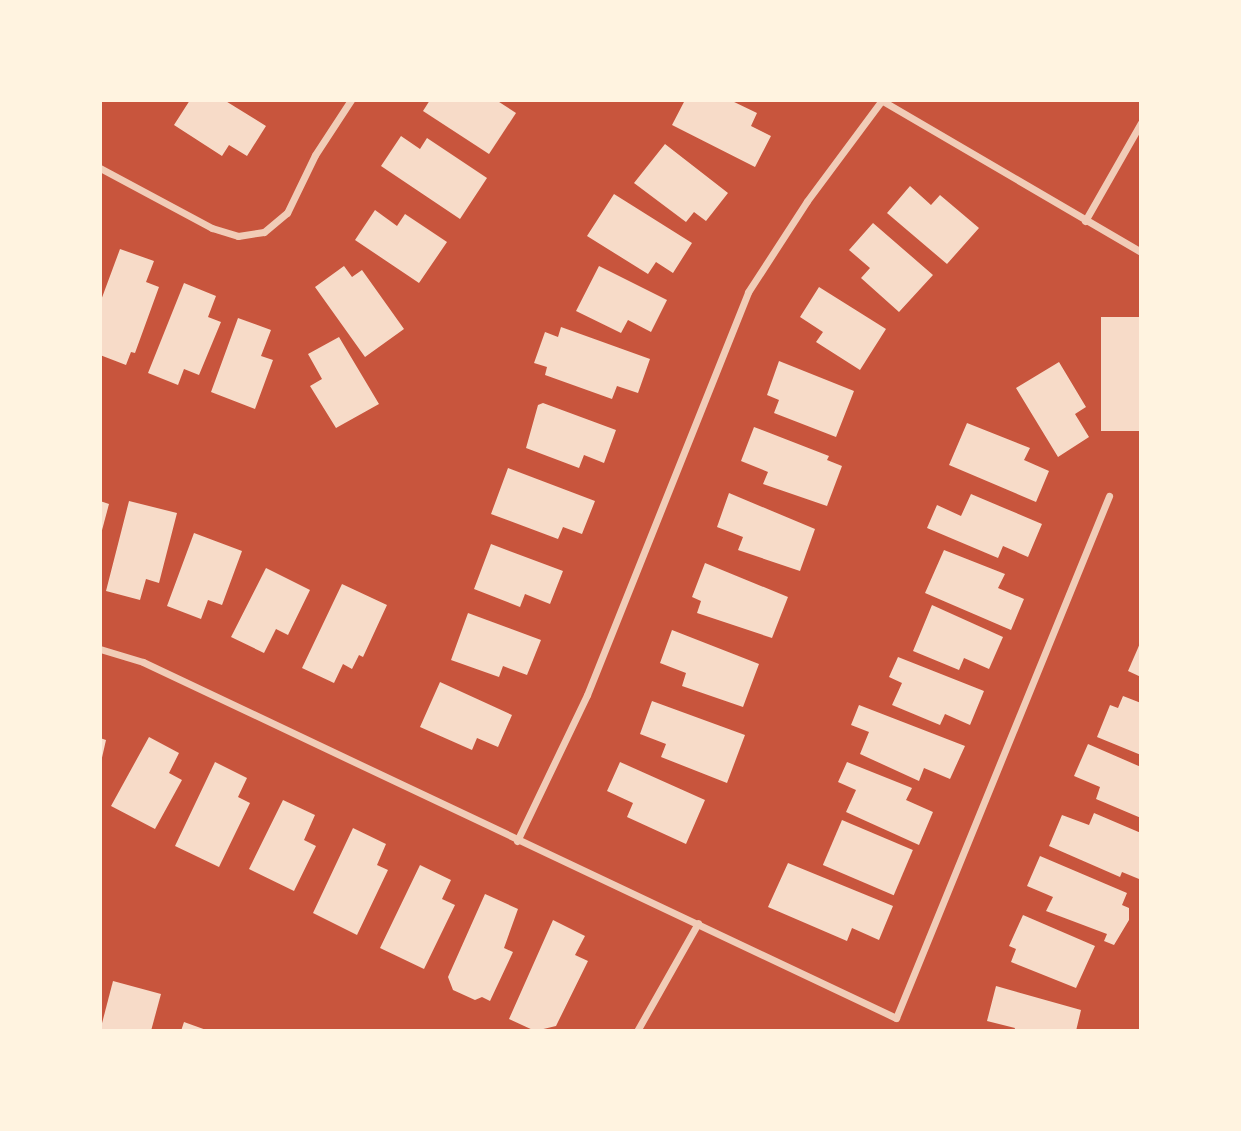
<!DOCTYPE html>
<style>
body{margin:0}
#map{position:relative;width:1241px;height:1131px;overflow:hidden;background:#c8553d;font-family:Karla,sans-serif}
div>[style]{position:absolute}
[style*='--x']{left:calc(var(--x)*1px);top:calc(var(--y)*1px);width:calc(var(--w)*1px);rotate:calc(var(--a)*1deg)}
.building>*{inset:0;background:#f7dbc8;transform-origin:0 0}
.minor>*{height:7px;margin:-3.5px;padding:0 3.5px;transform-origin:3.5px;border-radius:3.5px;background:#f1ccb7}
span{translate:-50% -50%;white-space:nowrap;text-align:center;line-height:1.15;-webkit-text-stroke:7px #fff3e0;paint-order:stroke}
.frame{position:absolute;inset:0;border:102px solid #fff3e0;pointer-events:none}
</style>
<div id="map">
<div class="building">
<div style="clip-path:polygon(190px 100px,224px 100px,266px 126px,247px 156px,229px 145px,222px 156px,174px 125px)"></div>
<div style="clip-path:polygon(430px 100px,496px 100px,516px 113px,489px 154px,423px 111px)"></div>
<div style="clip-path:polygon(685px 100px,730px 100px,757px 113px,751px 126px,771px 136px,755px 167px,672px 125px)"></div>
<div style="clip-path:polygon(401px 136px,420px 149px,427px 138px,487px 178px,460px 219px,381px 166px)"></div>
<div style="clip-path:polygon(665px 144px,728px 193px,706px 221px,694px 212px,686px 222px,634px 183px)"></div>
<div style="clip-path:polygon(910px 186px,931px 205px,940px 195px,979px 228px,947px 264px,887px 213px)"></div>
<div style="clip-path:polygon(614px 194px,692px 243px,673px 273px,656px 262px,648px 274px,587px 236px)"></div>
<div style="clip-path:polygon(375px 210px,397px 226px,405px 214px,447px 242px,419px 283px,355px 240px)"></div>
<div style="clip-path:polygon(873px 223px,933px 275px,899px 312px,861px 278px,870px 268px,849px 250px)"></div>
<div style="clip-path:polygon(120px 249px,154px 261px,146px 282px,159px 287px,135px 353px,131px 352px,126px 365px,100px 355px,100px 303px)"></div>
<div style="clip-path:polygon(344px 266px,352px 277px,362px 270px,404px 329px,365px 357px,315px 287px)"></div>
<div style="clip-path:polygon(599px 266px,667px 300px,651px 332px,628px 320px,621px 333px,576px 311px)"></div>
<div style="clip-path:polygon(184px 283px,216px 296px,208px 317px,221px 322px,199px 375px,184px 369px,178px 385px,148px 373px)"></div>
<div style="clip-path:polygon(819px 287px,886px 329px,860px 370px,816px 342px,823px 332px,800px 317px)"></div>
<div style="left:1141px;top:317px;width:114px;height:40px;rotate:90deg"></div>
<div style="clip-path:polygon(238px 318px,271px 330px,261px 356px,273px 360px,255px 409px,211px 392px)"></div>
<div style="clip-path:polygon(561px 327px,650px 359px,638px 393px,617px 386px,612px 399px,545px 375px,547px 367px,534px 363px,545px 332px,558px 337px)"></div>
<div style="clip-path:polygon(339px 337px,379px 404px,336px 428px,310px 386px,322px 379px,308px 354px)"></div>
<div style="clip-path:polygon(779px 361px,854px 391px,836px 437px,774px 413px,779px 400px,767px 395px)"></div>
<div style="clip-path:polygon(1059px 362px,1086px 407px,1075px 414px,1089px 437px,1058px 457px,1016px 388px)"></div>
<div style="clip-path:polygon(543px 403px,616px 430px,604px 463px,584px 455px,579px 468px,526px 448px,538px 405px)"></div>
<div style="clip-path:polygon(967px 423px,1030px 448px,1024px 460px,1049px 471px,1036px 502px,949px 465px)"></div>
<div style="clip-path:polygon(754px 427px,829px 456px,827px 460px,842px 466px,827px 506px,763px 484px,768px 472px,741px 461px)"></div>
<div style="clip-path:polygon(508px 468px,595px 501px,582px 534px,563px 527px,558px 539px,491px 514px)"></div>
<div style="clip-path:polygon(729px 493px,815px 529px,800px 571px,738px 550px,743px 537px,717px 527px)"></div>
<div style="clip-path:polygon(971px 494px,1042px 524px,1028px 557px,1003px 546px,998px 558px,927px 528px,937px 505px,961px 516px)"></div>
<div style="clip-path:polygon(100px 501px,109px 504px,101px 534px,100px 533px)"></div>
<div style="clip-path:polygon(129px 501px,177px 513px,159px 583px,146px 579px,140px 600px,106px 591px)"></div>
<div style="clip-path:polygon(194px 533px,242px 551px,222px 605px,208px 600px,201px 619px,167px 606px)"></div>
<div style="clip-path:polygon(491px 544px,563px 571px,550px 604px,525px 594px,520px 607px,474px 589px)"></div>
<div style="clip-path:polygon(944px 550px,1005px 574px,998px 588px,1024px 599px,1011px 630px,925px 593px)"></div>
<div style="clip-path:polygon(705px 563px,788px 597px,772px 638px,697px 613px,701px 601px,692px 597px)"></div>
<div style="clip-path:polygon(266px 568px,310px 590px,288px 635px,276px 629px,264px 653px,231px 637px)"></div>
<div style="clip-path:polygon(342px 584px,387px 605px,363px 657px,359px 655px,352px 669px,343px 664px,334px 683px,302px 668px)"></div>
<div style="clip-path:polygon(932px 605px,1003px 637px,989px 669px,964px 658px,959px 670px,913px 651px)"></div>
<div style="clip-path:polygon(468px 613px,541px 640px,527px 675px,503px 666px,499px 677px,451px 660px)"></div>
<div style="clip-path:polygon(672px 630px,759px 664px,743px 707px,682px 686px,686px 673px,660px 663px)"></div>
<div style="clip-path:polygon(1141px 641px,1141px 677px,1128px 671px)"></div>
<div style="clip-path:polygon(898px 657px,984px 691px,970px 725px,945px 714px,940px 725px,892px 705px,902px 683px,889px 677px)"></div>
<div style="clip-path:polygon(440px 682px,512px 715px,498px 747px,477px 738px,472px 750px,420px 727px)"></div>
<div style="clip-path:polygon(1123px 696px,1141px 703px,1141px 755px,1097px 737px,1110px 705px,1118px 708px)"></div>
<div style="clip-path:polygon(652px 701px,745px 735px,727px 783px,661px 757px,666px 744px,640px 734px)"></div>
<div style="clip-path:polygon(859px 705px,965px 746px,950px 779px,924px 768px,919px 781px,860px 754px,869px 732px,851px 725px)"></div>
<div style="clip-path:polygon(149px 737px,179px 753px,169px 773px,182px 780px,155px 829px,111px 806px)"></div>
<div style="clip-path:polygon(100px 738px,106px 740px,101px 762px,100px 762px)"></div>
<div style="clip-path:polygon(1088px 744px,1141px 767px,1141px 818px,1096px 799px,1100px 787px,1074px 776px)"></div>
<div style="clip-path:polygon(215px 762px,247px 778px,238px 797px,250px 803px,219px 867px,175px 846px)"></div>
<div style="clip-path:polygon(620px 762px,705px 800px,686px 844px,627px 817px,633px 803px,607px 791px)"></div>
<div style="clip-path:polygon(847px 762px,912px 788px,906px 800px,933px 812px,919px 845px,846px 812px,856px 790px,838px 782px)"></div>
<div style="clip-path:polygon(283px 800px,315px 815px,304px 840px,316px 846px,294px 891px,249px 869px)"></div>
<div style="clip-path:polygon(1094px 813px,1141px 833px,1139px 879px,1122px 872px,1120px 877px,1049px 846px,1062px 815px,1089px 825px)"></div>
<div style="left:842px;top:820px;width:77px;height:49px;rotate:23deg"></div>
<div style="clip-path:polygon(353px 828px,386px 844px,377px 865px,388px 870px,357px 935px,313px 913px)"></div>
<div style="clip-path:polygon(1040px 856px,1127px 893px,1122px 905px,1129px 908px,1129px 920px,1114px 945px,1104px 941px,1107px 934px,1046px 911px,1053px 897px,1027px 886px)"></div>
<div style="clip-path:polygon(788px 863px,893px 906px,879px 940px,852px 928px,847px 941px,768px 907px)"></div>
<div style="clip-path:polygon(420px 865px,451px 880px,442px 899px,455px 905px,424px 969px,380px 948px)"></div>
<div style="clip-path:polygon(485px 894px,518px 909px,504px 948px,513px 952px,490px 1001px,482px 997px,475px 1000px,453px 990px,448px 977px)"></div>
<div style="clip-path:polygon(1023px 915px,1095px 946px,1076px 988px,1011px 962px,1016px 949px,1009px 946px)"></div>
<div style="clip-path:polygon(553px 920px,585px 936px,575px 955px,588px 961px,556px 1026px,535px 1031px,509px 1019px)"></div>
<div style="clip-path:polygon(113px 981px,161px 994px,151px 1031px,100px 1031px)"></div>
<div style="clip-path:polygon(996px 986px,1081px 1010px,1076px 1031px,1014px 1031px,1015px 1028px,987px 1021px)"></div>
<div style="clip-path:polygon(184px 1022px,209px 1031px,181px 1031px)"></div>
</div>
<div class="minor">
<div style="--x:881;--y:100;--w:301;--a:30.3"></div>
<div style="--x:100;--y:168;--w:127;--a:28.2"></div>
<div style="--x:212;--y:228;--w:27;--a:17"></div>
<div style="--x:238;--y:236;--w:26;--a:-9"></div>
<div style="--x:264;--y:232;--w:30;--a:-40"></div>
<div style="--x:287;--y:213;--w:64;--a:-64.2"></div>
<div style="--x:315;--y:155;--w:66;--a:-56.8"></div>
<div style="--x:1085;--y:221;--w:113;--a:-60.3"></div>
<div style="--x:100;--y:649;--w:45;--a:16.8"></div>
<div style="--x:143;--y:662;--w:833;--a:25.3"></div>
<div style="--x:896;--y:1018;--w:564;--a:-67.8"></div>
<div style="--x:517;--y:841;--w:162;--a:-64.4"></div>
<div style="--x:587;--y:695;--w:434;--a:-68.2"></div>
<div style="--x:748;--y:292;--w:108;--a:-57"></div>
<div style="--x:807;--y:201;--w:126;--a:-53.4"></div>
<div style="--x:637;--y:1031;--w:124;--a:-60.5"></div>
</div>
<div class="frame"></div>
</div>
